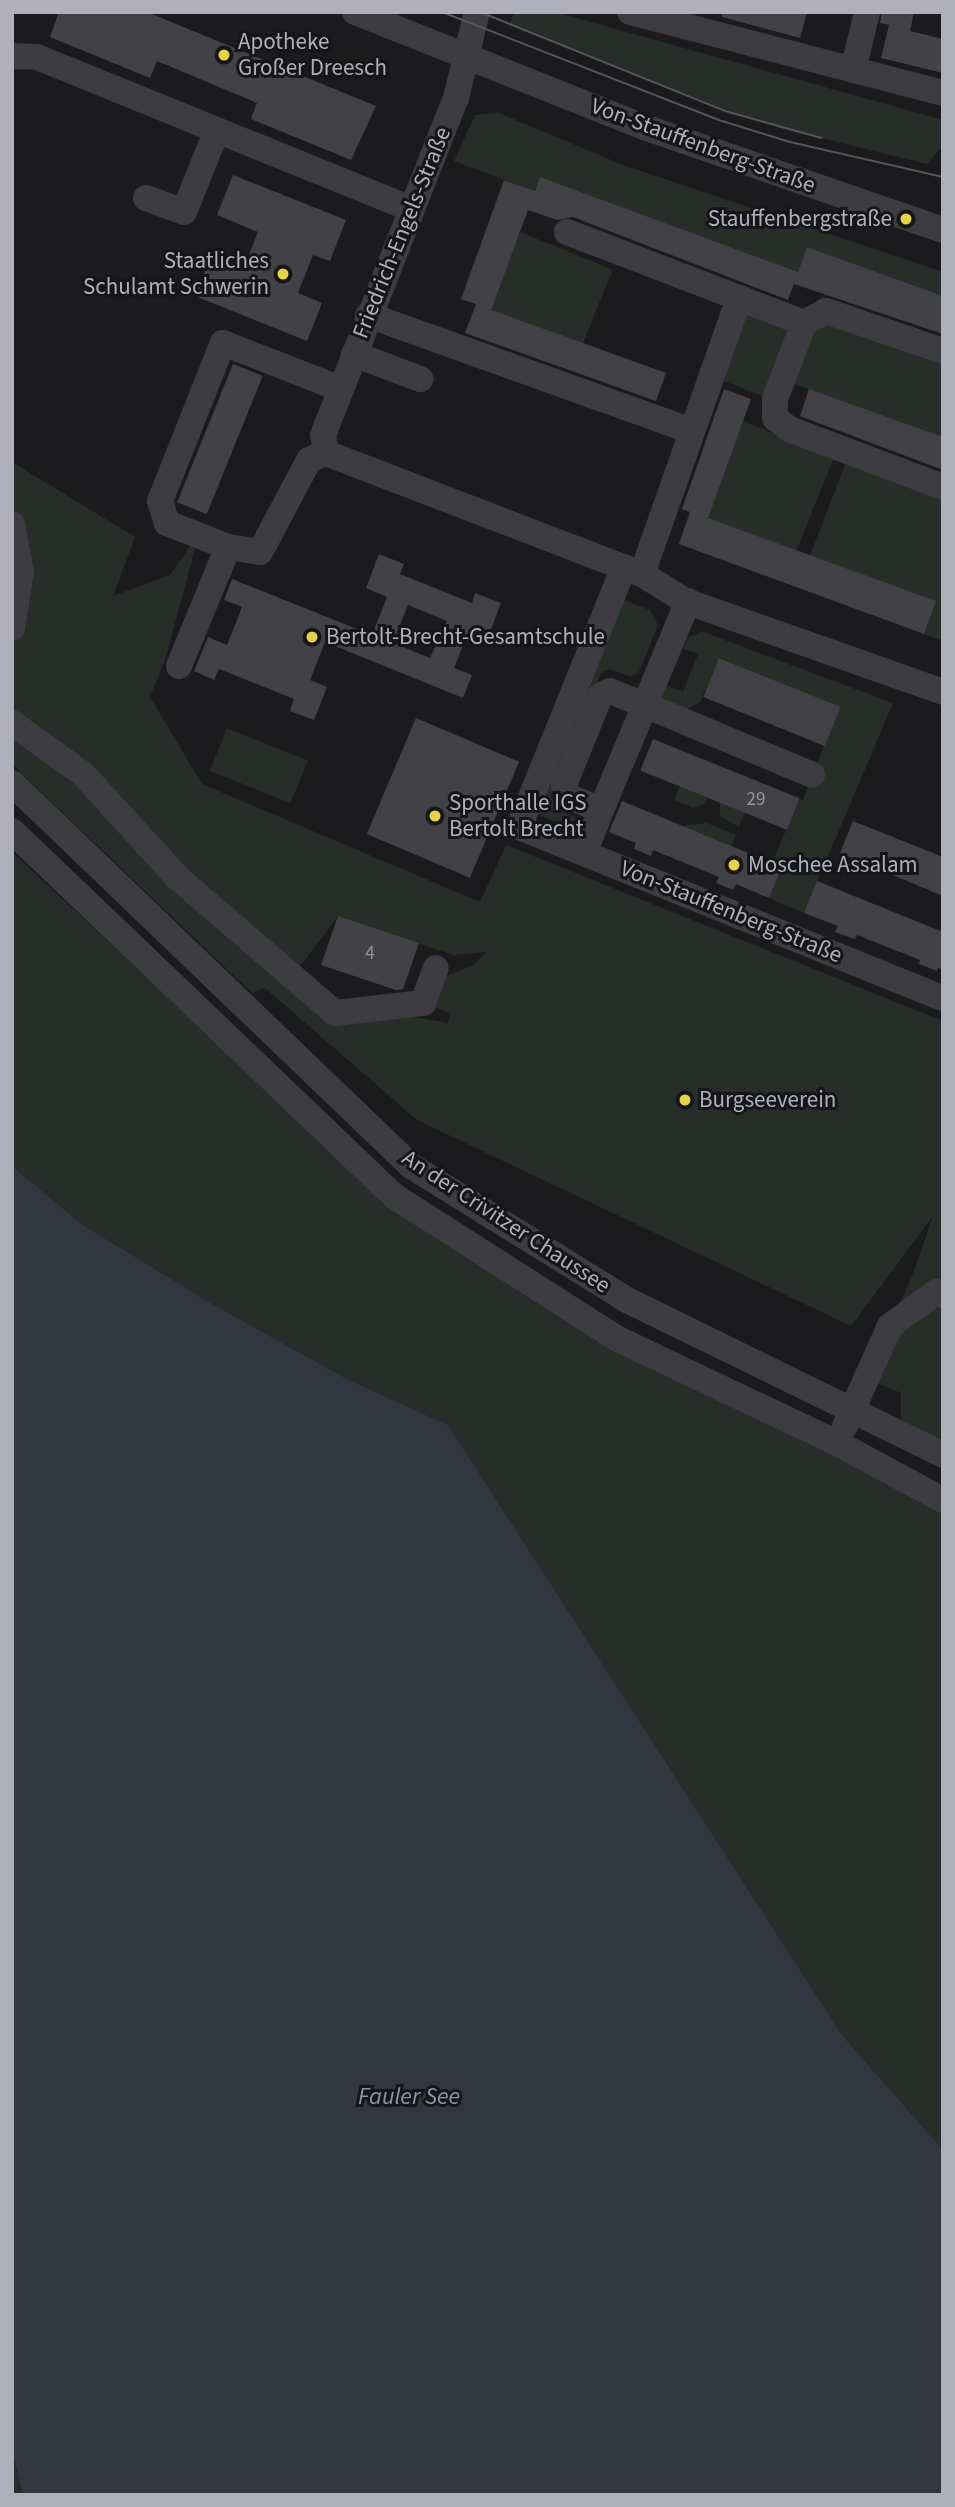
<!DOCTYPE html>
<meta charset="utf-8">
<style>
body{margin:0}
#map{position:relative;width:955px;height:2507px;overflow:hidden;background:#1b1a1c;font-family:"Source Sans 3",sans-serif}
div>[style]{position:absolute}
[style*='--x']{left:calc(var(--x)*1px);top:calc(var(--y)*1px);width:calc(var(--w)*1px);rotate:calc(var(--a)*1deg)}
.green>*{inset:0;background:#272e29;transform-origin:0 0}
.water>*{inset:0;background:#313640}
.building>*{inset:0;background:#424246;transform-origin:0 0}
.minor>*{height:26px;margin:-13px;padding:0 13px;transform-origin:13px;border-radius:13px;background:#3c3c41}
.tram>*{height:2px;margin:-1px;padding:0 1px;transform-origin:1px;border-radius:1px;background:#55555c}
.dots>*{width:19px;height:19px;translate:-50% -50%;box-sizing:border-box;border:4px solid #161517;border-radius:50%}
span{translate:-50% -50%;white-space:nowrap;text-align:center;line-height:1.15;-webkit-text-stroke:6px #161517;paint-order:stroke}
.number-label{font-size:19px;color:#93949e}
.number-label span{-webkit-text-stroke-width:0}
.poi-label{font-size:23px;color:#aeafbb}
.left{translate:0 -50%;text-align:left}
.right{translate:-100% -50%;text-align:right}
.street-label{font-size:23px;color:#aeafbb}
.water-label{font-size:24px;color:#8895b2;font-style:italic}
.frame{position:absolute;inset:0;border:14px solid #aeafbb;pointer-events:none}
</style>
<div id="map">
<div class="green">
<div style="clip-path:polygon(514px 12px,555px 12px,943px 120px,943px 150px,940px 149px,927px 164px,793px 131px,725px 111px,510px 24px)"></div>
<div style="clip-path:polygon(499px 113px,623px 165px,943px 272px,943px 296px,807px 247px,798px 272px,540px 177px,534px 191px,454px 161px,475px 115px)"></div>
<div style="left:520px;top:232px;width:100px;height:83px;rotate:22deg"></div>
<div style="left:739px;top:298px;width:70px;height:83px;rotate:21deg"></div>
<div style="clip-path:polygon(827px 318px,943px 358px,943px 437px,789px 382px,811px 327px)"></div>
<div style="left:743px;top:421px;width:98px;height:103px;rotate:22deg"></div>
<div style="clip-path:polygon(evenodd,12px 462px,135px 537px,113px 596px,170px 575px,199px 534px,166px 657px,150px 697px,202px 784px,480px 902px,506px 845px,943px 1021px,943px 1455px,901px 1433px,901px 1393px,867px 1379px,914px 1271px,933px 1216px,851px 1326px,417px 1120px,265px 988px,252px 993px,12px 764px,12px 462px,338px 916px,453px 955px,487px 952px,474px 965px,442px 978px,432px 1006px,450px 1013px,448px 1023px,408px 1016px,336px 1024px,292px 977px,338px 916px)"></div>
<div style="clip-path:polygon(846px 462px,943px 497px,943px 641px,924px 634px,810px 556px)"></div>
<div style="clip-path:polygon(621px 599px,650px 610px,658px 625px,640px 670px,635px 675px,629px 676px,610px 669px,601px 673px,551px 795px,556px 809px,586px 822px,584px 826px,574px 830px,537px 814px)"></div>
<div style="clip-path:polygon(701px 631px,893px 703px,804px 913px,769px 898px,782px 867px,772px 863px,799px 799px,803px 800px,839px 707px,720px 658px,700px 702px,687px 709px,661px 700px,667px 686px,683px 692px,698px 654px,683px 648px,688px 638px)"></div>
<div style="left:227px;top:728px;width:87px;height:46px;rotate:22deg"></div>
<div style="clip-path:polygon(680px 786px,708px 798px,705px 804px,693px 808px,674px 800px)"></div>
<div style="clip-path:polygon(720px 802px,745px 813px,739px 827px,720px 816px)"></div>
<div style="clip-path:polygon(707px 823px,736px 835px,732px 846px,683px 826px)"></div>
<div style="clip-path:polygon(12px 852px,339px 1156px,618px 1340px,943px 1500px,943px 2150px,842px 2035px,448px 1425px,347px 1379px,214px 1305px,83px 1225px,12px 1166px)"></div>
<div style="clip-path:polygon(12px 2450px,23px 2495px,12px 2495px)"></div>
</div>
<div class="water">
<div style="clip-path:polygon(12px 1166px,83px 1225px,214px 1305px,347px 1379px,448px 1425px,842px 2035px,943px 2150px,943px 2495px,23px 2495px,12px 2450px)"></div>
</div>
<div class="building">
<div style="clip-path:polygon(59px 12px,147px 12px,376px 106px,351px 160px,251px 119px,257px 103px,157px 61px,150px 78px,50px 37px)"></div>
<div style="clip-path:polygon(722px 12px,807px 12px,800px 38px,722px 17px)"></div>
<div style="clip-path:polygon(882px 12px,914px 12px,910px 31px,943px 39px,943px 73px,881px 58px,889px 25px,880px 23px)"></div>
<div style="clip-path:polygon(233px 175px,346px 220px,330px 261px,313px 255px,298px 293px,322px 303px,307px 341px,195px 296px,210px 258px,243px 270px,258px 232px,217px 215px)"></div>
<div style="clip-path:polygon(540px 177px,798px 272px,807px 247px,943px 296px,943px 334px,794px 284px,796px 278px,788px 300px,573px 217px,557px 220px,528px 210px,491px 310px,666px 373px,656px 401px,465px 333px,476px 304px,461px 299px,504px 180px,535px 191px)"></div>
<div style="left:233px;top:364px;width:32px;height:149px;rotate:22deg"></div>
<div style="clip-path:polygon(724px 389px,751px 399px,708px 518px,936px 601px,924px 634px,679px 544px,690px 512px,682px 509px)"></div>
<div style="clip-path:polygon(809px 389px,943px 437px,943px 470px,800px 416px)"></div>
<div style="clip-path:polygon(evenodd,379px 554px,404px 564px,400px 574px,472px 603px,475px 593px,501px 603px,488px 637px,469px 630px,454px 668px,472px 675px,463px 698px,325px 642px,310px 680px,327px 687px,314px 720px,290px 711px,294px 699px,219px 669px,214px 680px,194px 671px,208px 637px,227px 645px,242px 607px,224px 600px,232px 579px,372px 635px,387px 597px,366px 588px,379px 554px,408px 605px,447px 621px,430px 658px,393px 643px,408px 605px)"></div>
<div style="left:719px;top:658px;width:131px;height:42px;rotate:22deg"></div>
<div style="left:416px;top:718px;width:112px;height:126px;rotate:23deg"></div>
<div style="left:653px;top:739px;width:158px;height:34px;rotate:22deg"></div>
<div style="clip-path:polygon(622px 801px,782px 867px,769px 898px,736px 884px,733px 890px,716px 883px,719px 877px,653px 850px,651px 856px,634px 849px,636px 843px,609px 832px)"></div>
<div style="clip-path:polygon(853px 821px,943px 857px,943px 896px,840px 853px)"></div>
<div style="clip-path:polygon(817px 881px,943px 932px,943px 970px,938px 968px,937px 971px,919px 964px,920px 960px,857px 935px,855px 939px,835px 932px,838px 926px,804px 913px)"></div>
<div style="clip-path:polygon(338px 916px,419px 943px,403px 989px,396px 990px,321px 965px)"></div>
</div>
<div class="minor">
<div style="--x:355;--y:12;--w:311;--a:21.7"></div>
<div style="--x:644;--y:127;--w:316;--a:19"></div>
<div style="--x:630;--y:12;--w:323;--a:14.5"></div>
<div style="--x:12;--y:56;--w:25;--a:2"></div>
<div style="--x:37;--y:57;--w:404;--a:22.1"></div>
<div style="--x:853;--y:70;--w:60;--a:-76.4"></div>
<div style="--x:146;--y:198;--w:40;--a:20.2"></div>
<div style="--x:184;--y:212;--w:88;--a:-68.1"></div>
<div style="--x:567;--y:232;--w:184;--a:21"></div>
<div style="--x:368;--y:315;--w:344;--a:19.7"></div>
<div style="--x:943;--y:351;--w:124;--a:-161.1"></div>
<div style="--x:826;--y:311;--w:25;--a:151"></div>
<div style="--x:804;--y:323;--w:81;--a:110.9"></div>
<div style="--x:775;--y:399;--w:19;--a:90"></div>
<div style="--x:775;--y:418;--w:18;--a:38"></div>
<div style="--x:789;--y:429;--w:165;--a:20.6"></div>
<div style="--x:354;--y:354;--w:71;--a:20.7"></div>
<div style="--x:326;--y:453;--w:338;--a:21"></div>
<div style="--x:642;--y:574;--w:51;--a:32.1"></div>
<div style="--x:685;--y:601;--w:274;--a:19.4"></div>
<div style="--x:326;--y:453;--w:18;--a:158"></div>
<div style="--x:309;--y:460;--w:104;--a:118"></div>
<div style="--x:260;--y:552;--w:32;--a:-171"></div>
<div style="--x:228;--y:547;--w:66;--a:-158.5"></div>
<div style="--x:167;--y:523;--w:23;--a:-108"></div>
<div style="--x:160;--y:501;--w:170;--a:-68.3"></div>
<div style="--x:223;--y:343;--w:127;--a:21.3"></div>
<div style="--x:326;--y:453;--w:18;--a:-99"></div>
<div style="--x:323;--y:435;--w:362;--a:-68.5"></div>
<div style="--x:456;--y:98;--w:89;--a:-76.3"></div>
<div style="--x:12;--y:524;--w:49;--a:79.4"></div>
<div style="--x:21;--y:572;--w:57;--a:99.1"></div>
<div style="--x:624;--y:567;--w:280;--a:112"></div>
<div style="--x:519;--y:827;--w:457;--a:22"></div>
<div style="--x:642;--y:574;--w:293;--a:-70.6"></div>
<div style="--x:739;--y:298;--w:70;--a:21"></div>
<div style="--x:688;--y:601;--w:113;--a:112.5"></div>
<div style="--x:645;--y:705;--w:106;--a:112.7"></div>
<div style="--x:604;--y:803;--w:11;--a:158"></div>
<div style="--x:594;--y:807;--w:27;--a:-158"></div>
<div style="--x:569;--y:797;--w:13;--a:-113"></div>
<div style="--x:564;--y:785;--w:96;--a:-68"></div>
<div style="--x:600;--y:696;--w:11;--a:-27"></div>
<div style="--x:610;--y:691;--w:38;--a:22"></div>
<div style="--x:645;--y:705;--w:181;--a:22.7"></div>
<div style="--x:179;--y:666;--w:129;--a:-67.6"></div>
<div style="--x:12;--y:723;--w:87;--a:35.7"></div>
<div style="--x:83;--y:774;--w:141;--a:47.6"></div>
<div style="--x:178;--y:878;--w:207;--a:40.7"></div>
<div style="--x:335;--y:1013;--w:89;--a:-6.5"></div>
<div style="--x:423;--y:1003;--w:37;--a:-70"></div>
<div style="--x:12;--y:783;--w:553;--a:43.83"></div>
<div style="--x:411;--y:1166;--w:254;--a:31.8"></div>
<div style="--x:627;--y:1300;--w:352;--a:26.1"></div>
<div style="--x:12;--y:831;--w:528;--a:43.7"></div>
<div style="--x:394;--y:1196;--w:266;--a:32.6"></div>
<div style="--x:618;--y:1339;--w:242;--a:25.4"></div>
<div style="--x:837;--y:1443;--w:120;--a:28.3"></div>
<div style="--x:584;--y:853;--w:54;--a:-68.2"></div>
<div style="--x:845;--y:1426;--w:110;--a:-65.8"></div>
<div style="--x:890;--y:1326;--w:57;--a:-36.5"></div>
<div style="--x:936;--y:1292;--w:8;--a:23"></div>
</div>
<div class="tram">
<div style="--x:442;--y:12;--w:300;--a:21.3"></div>
<div style="--x:722;--y:121;--w:71;--a:17.2"></div>
<div style="--x:790;--y:142;--w:157;--a:12.9"></div>
<div style="--x:480;--y:12;--w:264;--a:22"></div>
<div style="--x:725;--y:111;--w:100;--a:15.7"></div>
</div>
<div class="dots">
<div style="left:224px;top:55px;background:#e5d44a"></div>
<div style="left:906px;top:219px;background:#e5d44a"></div>
<div style="left:283px;top:274px;background:#e5d44a"></div>
<div style="left:312px;top:637px;background:#e5d44a"></div>
<div style="left:435px;top:816px;background:#e5d44a"></div>
<div style="left:734px;top:865px;background:#e5d44a"></div>
<div style="left:685px;top:1100px;background:#e5d44a"></div>
</div>
<div class="number-label">
<span style="left:756px;top:800px">29</span>
<span style="left:370px;top:954px">4</span>
</div>
<div class="poi-label">
<span class="left" style="left:238px;top:55px">Apotheke<br>Großer Dreesch</span>
<span class="right" style="left:892px;top:219px">Stauffenbergstraße</span>
<span class="right" style="left:269px;top:274px">Staatliches<br>Schulamt Schwerin</span>
<span class="left" style="left:326px;top:637px">Bertolt-Brecht-Gesamtschule</span>
<span class="left" style="left:449px;top:816px">Sporthalle IGS<br>Bertolt Brecht</span>
<span class="left" style="left:748px;top:865px">Moschee Assalam</span>
<span class="left" style="left:699px;top:1100px">Burgseeverein</span>
</div>
<div class="street-label">
<span style="left:703px;top:146px;rotate:20deg">Von-Stauffenberg-Straße</span>
<span style="left:402px;top:233px;rotate:-68deg">Friedrich-Engels-Straße</span>
<span style="left:731px;top:912px;rotate:22deg">Von-Stauffenberg-Straße</span>
<span style="left:506px;top:1222px;rotate:33deg">An der Crivitzer Chaussee</span>
</div>
<div class="water-label">
<span style="left:409px;top:2097px">Fauler See</span>
</div>
<div class="frame"></div>
</div>
